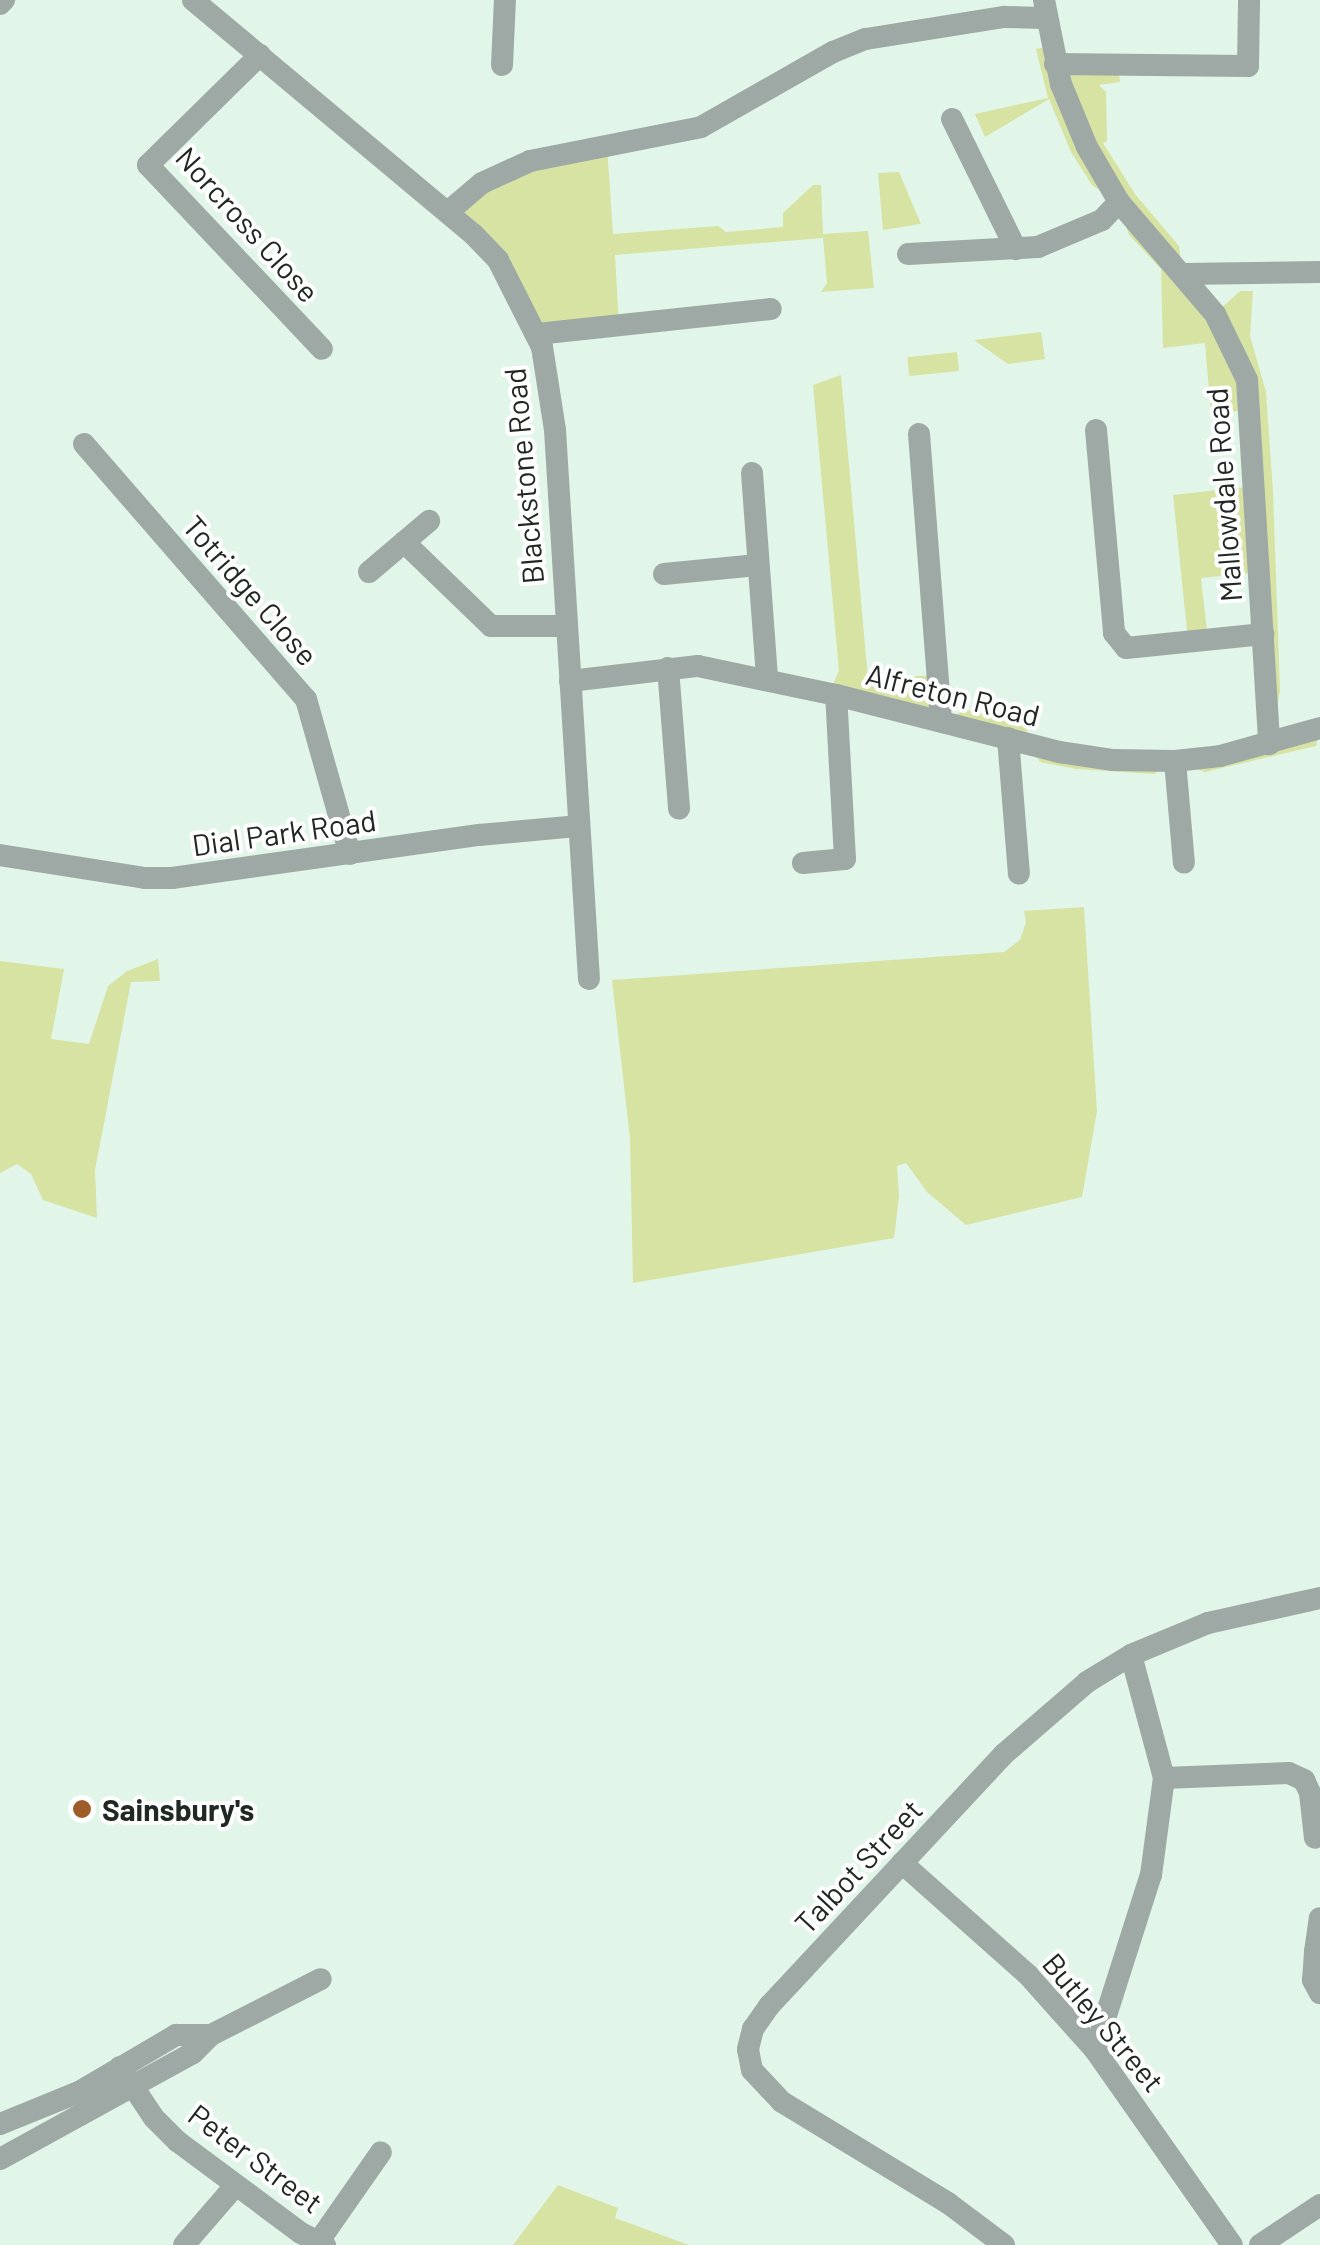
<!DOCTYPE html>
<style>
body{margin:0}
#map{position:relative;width:1320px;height:2245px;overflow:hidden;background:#e1f6e9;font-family:Barlow,sans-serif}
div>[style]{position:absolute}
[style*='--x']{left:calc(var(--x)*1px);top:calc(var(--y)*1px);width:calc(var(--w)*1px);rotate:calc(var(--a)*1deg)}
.green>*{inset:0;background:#d7e3a3;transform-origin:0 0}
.minor>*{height:22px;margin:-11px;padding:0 11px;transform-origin:11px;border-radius:11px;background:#9ea9a6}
.dots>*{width:28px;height:28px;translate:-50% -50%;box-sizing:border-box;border:5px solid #fff;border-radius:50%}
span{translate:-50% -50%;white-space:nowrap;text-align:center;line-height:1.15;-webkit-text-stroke:8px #fff;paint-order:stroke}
.street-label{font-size:30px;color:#202823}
.poi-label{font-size:30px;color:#202823;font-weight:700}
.left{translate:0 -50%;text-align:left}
</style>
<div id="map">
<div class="green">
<div style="clip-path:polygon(1050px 46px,1055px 64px,1118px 64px,1120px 82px,1099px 85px,1106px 92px,1107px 141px,1103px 143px,1135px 194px,1179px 246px,1183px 274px,1216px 313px,1240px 291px,1253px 291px,1250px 336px,1266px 392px,1273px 492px,1280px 691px,1270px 743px,1320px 728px,1316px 746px,1205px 772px,1176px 761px,1154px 774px,1076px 769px,1040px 762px,1028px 743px,829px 693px,839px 671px,813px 385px,841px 375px,868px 679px,938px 675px,941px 720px,967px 710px,1026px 723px,1028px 744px,1113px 760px,1269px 744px,1261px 572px,1201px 578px,1208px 639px,1188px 640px,1173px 495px,1255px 486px,1250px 409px,1211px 415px,1205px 343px,1163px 348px,1161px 269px,1129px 235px,1118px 202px,1092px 185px,1071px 152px,1049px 99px,985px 137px,975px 114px,1048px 98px,1036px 49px)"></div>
<div style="clip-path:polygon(607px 145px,613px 234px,718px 226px,726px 232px,783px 227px,783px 213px,813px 185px,821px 185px,823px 234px,868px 231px,874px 288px,821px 292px,827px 283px,823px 238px,615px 255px,619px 325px,537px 334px,525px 305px,449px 211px,482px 183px)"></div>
<div style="clip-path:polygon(899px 172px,921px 224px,883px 230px,878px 173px)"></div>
<div style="clip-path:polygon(1041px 332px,1045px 359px,1008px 364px,974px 340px)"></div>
<div style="left:957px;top:352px;width:19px;height:50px;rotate:84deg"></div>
<div style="clip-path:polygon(1084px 907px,1097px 1111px,1082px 1197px,966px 1225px,927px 1192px,906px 1163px,897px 1166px,899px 1197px,894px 1238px,633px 1283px,630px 1138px,612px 980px,1004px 952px,1020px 940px,1026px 922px,1024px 911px)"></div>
<div style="clip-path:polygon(158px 959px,160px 981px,131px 982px,95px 1170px,97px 1218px,43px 1200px,31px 1174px,17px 1164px,0 1173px,0 961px,64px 969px,51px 1039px,89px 1044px,108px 986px,127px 971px)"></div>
<div style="clip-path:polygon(558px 2185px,618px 2208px,615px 2218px,689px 2245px,513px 2245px)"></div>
</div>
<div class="minor">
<div style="--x:193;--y:0;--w:365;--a:39.9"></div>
<div style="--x:473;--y:234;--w:36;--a:46"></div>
<div style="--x:498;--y:260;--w:97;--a:63.2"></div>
<div style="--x:542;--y:347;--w:84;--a:81.1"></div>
<div style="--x:555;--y:430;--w:550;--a:86.46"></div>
<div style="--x:1044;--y:0;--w:86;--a:78.6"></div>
<div style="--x:1061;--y:84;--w:68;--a:67.6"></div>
<div style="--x:1087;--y:147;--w:64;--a:59.8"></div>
<div style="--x:1119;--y:202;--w:148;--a:49.4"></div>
<div style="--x:1215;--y:314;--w:73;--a:64.1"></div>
<div style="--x:1247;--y:380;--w:365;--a:86.5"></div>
<div style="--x:0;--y:4;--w:6;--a:-45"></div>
<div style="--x:260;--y:55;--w:157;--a:135.5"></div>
<div style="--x:148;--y:165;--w:253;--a:46.6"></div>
<div style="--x:1055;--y:64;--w:193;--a:0.6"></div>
<div style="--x:1248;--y:66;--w:66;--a:-89.1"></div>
<div style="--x:502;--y:65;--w:65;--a:-87.4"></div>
<div style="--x:952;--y:119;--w:145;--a:63.8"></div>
<div style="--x:449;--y:211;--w:43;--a:-40.3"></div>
<div style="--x:482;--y:183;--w:53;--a:-24.6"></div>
<div style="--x:530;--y:161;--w:174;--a:-11.2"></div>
<div style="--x:701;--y:127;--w:152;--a:-29.6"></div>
<div style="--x:833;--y:52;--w:35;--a:-22"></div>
<div style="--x:866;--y:39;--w:140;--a:-9.1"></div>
<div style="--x:1004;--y:17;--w:41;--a:1.4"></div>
<div style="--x:908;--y:254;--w:130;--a:-3.1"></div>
<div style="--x:1038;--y:247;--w:69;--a:-22.9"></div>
<div style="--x:1102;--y:220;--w:25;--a:-47"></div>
<div style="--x:1183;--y:274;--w:137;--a:-0.8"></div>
<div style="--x:537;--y:334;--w:235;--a:-6.1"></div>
<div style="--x:1096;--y:430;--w:204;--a:84.9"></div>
<div style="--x:1114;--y:633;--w:19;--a:51"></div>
<div style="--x:1126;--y:648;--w:138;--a:-5.8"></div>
<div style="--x:919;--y:434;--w:287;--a:85.6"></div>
<div style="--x:84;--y:444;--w:338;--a:49"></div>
<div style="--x:306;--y:699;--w:161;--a:74.2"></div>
<div style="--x:752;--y:473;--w:207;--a:85.8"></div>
<div style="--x:404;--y:542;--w:121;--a:44"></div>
<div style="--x:491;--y:626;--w:73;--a:0"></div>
<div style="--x:369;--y:572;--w:79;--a:-40.4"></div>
<div style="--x:664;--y:574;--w:94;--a:-5.5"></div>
<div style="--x:668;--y:668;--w:141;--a:85.5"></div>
<div style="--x:570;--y:681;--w:129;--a:-6.7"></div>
<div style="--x:698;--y:666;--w:141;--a:11.9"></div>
<div style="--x:836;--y:695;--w:230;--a:14.3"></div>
<div style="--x:1059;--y:752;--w:55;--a:8.4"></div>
<div style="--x:1113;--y:760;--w:62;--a:0.9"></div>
<div style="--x:1175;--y:761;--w:45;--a:-6.3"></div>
<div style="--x:1220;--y:756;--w:104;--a:-15.6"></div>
<div style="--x:1008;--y:738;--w:136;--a:85.4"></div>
<div style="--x:1175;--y:761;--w:102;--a:85"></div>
<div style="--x:0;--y:855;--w:147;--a:9"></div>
<div style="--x:145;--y:878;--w:27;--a:0"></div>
<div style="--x:172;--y:878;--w:310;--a:-8"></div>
<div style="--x:479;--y:835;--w:98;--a:-5.2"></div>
<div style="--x:803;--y:863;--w:42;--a:-5.4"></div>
<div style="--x:845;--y:859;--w:164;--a:-93.1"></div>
<div style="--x:1164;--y:1778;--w:125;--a:-2.3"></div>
<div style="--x:1289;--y:1773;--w:17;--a:25"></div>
<div style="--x:1304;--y:1780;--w:14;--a:65"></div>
<div style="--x:1310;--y:1793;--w:45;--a:83.7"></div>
<div style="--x:902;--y:1863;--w:169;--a:41.6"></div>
<div style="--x:1028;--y:1975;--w:101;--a:48.2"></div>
<div style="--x:1095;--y:2050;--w:238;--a:54.9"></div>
<div style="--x:1315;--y:1952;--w:34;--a:-82"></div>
<div style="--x:1320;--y:1952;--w:5;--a:180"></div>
<div style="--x:1315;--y:1952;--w:28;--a:94"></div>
<div style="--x:1313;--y:1980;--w:15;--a:62"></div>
<div style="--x:1095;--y:2050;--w:184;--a:-72.3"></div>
<div style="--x:1151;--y:1875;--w:98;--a:-82.4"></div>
<div style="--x:1164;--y:1778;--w:127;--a:-105"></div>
<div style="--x:120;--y:2067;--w:61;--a:56.3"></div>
<div style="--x:154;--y:2118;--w:33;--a:45"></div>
<div style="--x:177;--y:2141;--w:154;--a:36.6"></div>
<div style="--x:301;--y:2233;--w:27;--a:27"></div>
<div style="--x:0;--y:2124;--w:85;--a:-22.1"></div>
<div style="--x:79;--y:2092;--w:113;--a:-30.4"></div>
<div style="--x:176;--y:2035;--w:35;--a:0"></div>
<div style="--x:0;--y:2159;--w:220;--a:-28.8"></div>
<div style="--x:193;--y:2053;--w:25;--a:-45"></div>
<div style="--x:211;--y:2035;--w:123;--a:-27"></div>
<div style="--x:319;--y:2241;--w:108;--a:-55.1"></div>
<div style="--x:184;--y:2245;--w:78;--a:-49.2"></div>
<div style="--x:1004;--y:2245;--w:70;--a:-143.1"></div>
<div style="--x:948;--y:2203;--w:194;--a:-148.7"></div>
<div style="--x:782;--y:2102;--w:44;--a:-133.2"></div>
<div style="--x:752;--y:2070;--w:21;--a:-101"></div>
<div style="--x:748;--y:2049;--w:21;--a:-76"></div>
<div style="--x:753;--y:2029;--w:28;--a:-55"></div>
<div style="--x:769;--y:2006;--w:345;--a:-47"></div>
<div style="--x:1004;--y:1754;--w:110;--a:-40.9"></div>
<div style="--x:1087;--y:1682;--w:52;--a:-31.5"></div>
<div style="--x:1131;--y:1655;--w:83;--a:-22.6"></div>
<div style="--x:1208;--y:1623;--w:115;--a:-12.6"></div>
<div style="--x:1260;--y:2245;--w:72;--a:-33.7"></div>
</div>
<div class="dots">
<div style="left:82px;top:1809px;background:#9d5c28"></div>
</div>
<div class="street-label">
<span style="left:248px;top:224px;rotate:48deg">Norcross Close</span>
<span style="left:523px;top:476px;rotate:-95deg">Blackstone Road</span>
<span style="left:1223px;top:495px;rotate:-94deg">Mallowdale Road</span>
<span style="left:251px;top:590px;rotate:49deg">Totridge Close</span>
<span style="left:953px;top:694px;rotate:14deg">Alfreton Road</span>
<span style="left:284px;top:832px;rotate:-8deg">Dial Park Road</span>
<span style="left:858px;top:1866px;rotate:-47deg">Talbot Street</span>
<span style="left:1104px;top:2022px;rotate:50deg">Butley Street</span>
<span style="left:256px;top:2158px;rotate:37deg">Peter Street</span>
</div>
<div class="poi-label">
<span class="left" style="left:102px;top:1809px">Sainsbury's</span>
</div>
</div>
